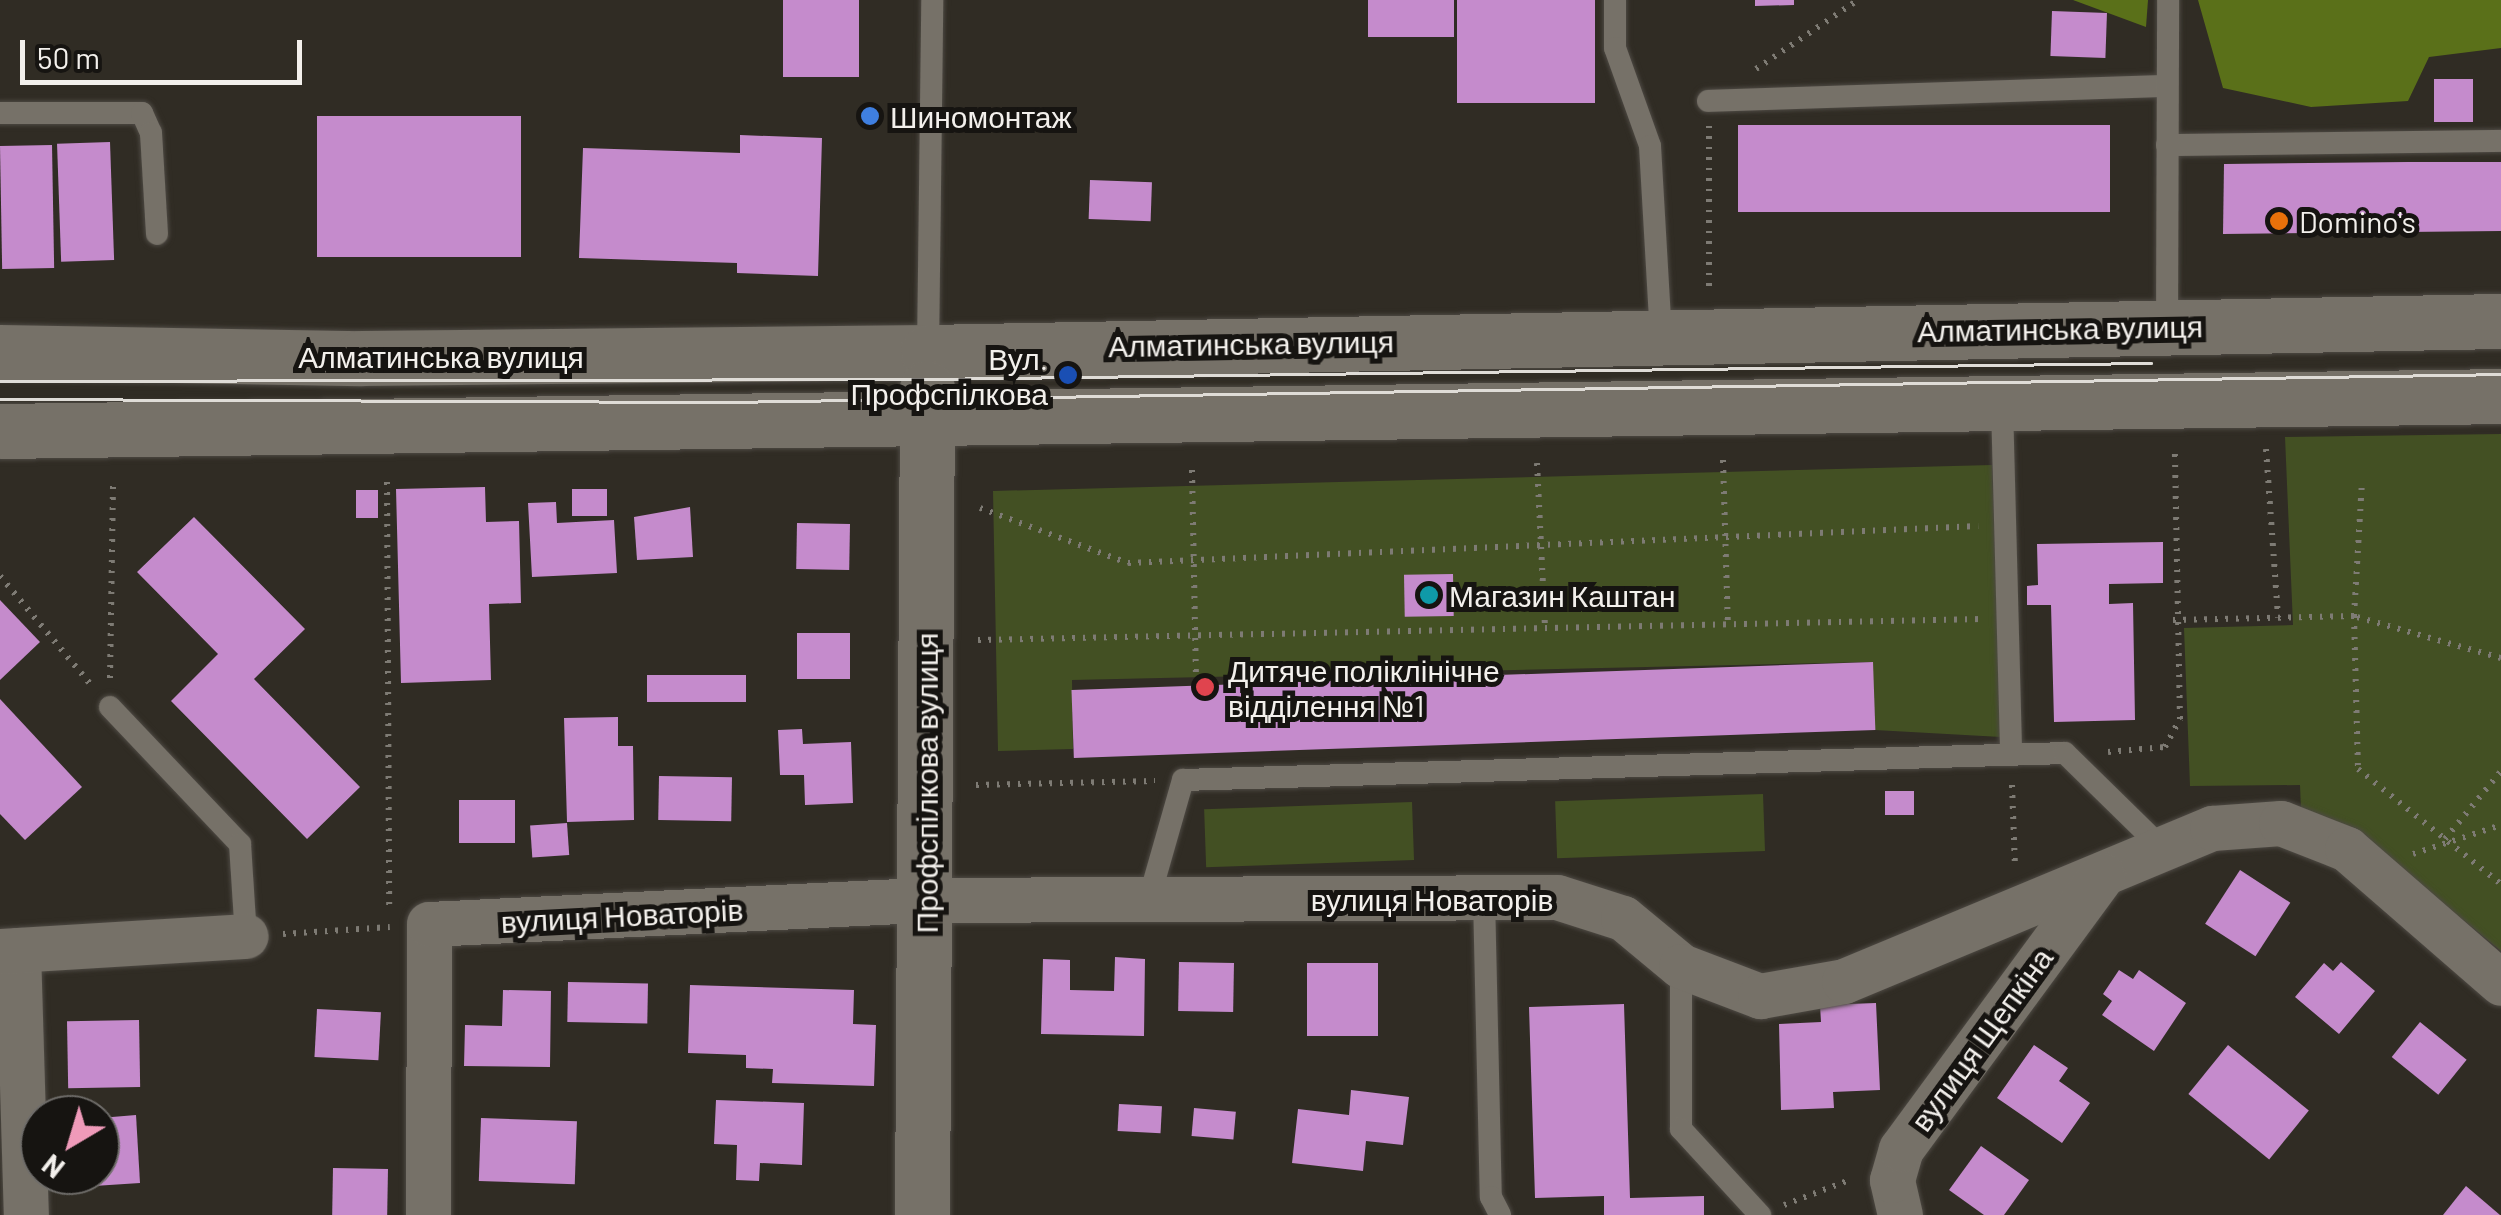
<!DOCTYPE html>
<meta charset="utf-8">
<style>
body{margin:0}
#map{position:relative;width:2501px;height:1215px;overflow:hidden;background:#302c24;font-family:Barlow,sans-serif}
div>[style]{position:absolute}
[style*='--x']{left:calc(var(--x)*1px);top:calc(var(--y)*1px);width:calc(var(--w)*1px);rotate:calc(var(--a)*1deg)}
.green>*{inset:0;background:#435023;transform-origin:0 0}
.forest>*{inset:0;background:#5a7019}
.building>*{inset:0;background:#c58bcc;transform-origin:0 0}
.path>*{height:6px;margin-top:-3px;transform-origin:0;background:repeating-linear-gradient(90deg,#7e7b74 0 2.5px,transparent 0 10.5px)}
.roads{filter:drop-shadow(0 0 2px #4d4943) drop-shadow(0 0 2px #4d4943)}
.service>*{height:22px;margin:-11px;padding:0 11px;transform-origin:11px;border-radius:11px;background:#767168}
.minor>*{height:45px;margin:-22.5px;padding:0 22.5px;transform-origin:22.5px;border-radius:22.5px;background:#767168}
.tertiary>*{height:55px;margin:-27.5px;padding:0 27.5px;transform-origin:27.5px;border-radius:27.5px;background:#767168}
.tram>*{height:2.5px;margin:-1.25px;padding:0 1.25px;transform-origin:1.25px;border-radius:1.25px;background:#dfdcd7}
.dots>*{width:28px;height:28px;translate:-50% -50%;box-sizing:border-box;border:5px solid #161411;border-radius:50%}
span{translate:-50% -50%;white-space:nowrap;text-align:center;line-height:1.15;-webkit-text-stroke:10px #161411;paint-order:stroke}
.poi-label{font-size:30px;color:#f3f0ec}
.left{translate:0 -50%;text-align:left}
.right{translate:-100% -50%;text-align:right}
.street-label{font-size:30px;color:#f3f0ec}
.north{position:absolute;left:20px;top:1095px;width:100px;height:100px;box-sizing:border-box;background:#161411;border:2px solid #6e6c69;border-radius:50%;rotate:218deg;font-size:28px;font-weight:700;line-height:40px;text-align:center;color:#f3f0ec}
.north::after{content:'';display:block;margin:auto;width:35px;height:45px;background:#ef9ab9;clip-path:polygon(50% 0,100% 100%,50% 72%,0 100%)}
.scale{position:absolute;left:20px;top:40px;width:282px;height:45px;box-sizing:border-box;border:5px solid #f3f0ec;border-top:0;padding-left:12px;font-size:30px;line-height:35px;white-space:nowrap;color:#f3f0ec;-webkit-text-stroke:8px #161411;paint-order:stroke}
</style>
<div id="map">
<div class="green">
<div style="clip-path:polygon(2501px 434px,2501px 951px,2365px 839px,2301px 810px,2300px 785px,2190px 786px,2184px 628px,2293px 625px,2285px 437px)"></div>
<div style="clip-path:polygon(1992px 465px,2001px 737px,1875px 730px,1872px 662px,1072px 680px,1073px 749px,998px 751px,993px 491px)"></div>
<div style="left:1763px;top:794px;width:57px;height:208px;rotate:88deg"></div>
<div style="left:1412px;top:802px;width:58px;height:208px;rotate:88deg"></div>
</div>
<div class="forest">
<div style="clip-path:polygon(2073px 0,2148px 0,2146px 27px)"></div>
<div style="clip-path:polygon(2198px 0,2501px 0,2501px 48px,2429px 57px,2408px 101px,2311px 107px,2223px 88px)"></div>
</div>
<div class="building">
<div style="left:783px;top:0;width:76px;height:77px"></div>
<div style="left:1368px;top:0;width:86px;height:37px"></div>
<div style="left:1457px;top:0;width:138px;height:103px"></div>
<div style="clip-path:polygon(1755px 0,1794px 0,1794px 5px,1755px 6px)"></div>
<div style="left:2052px;top:11px;width:55px;height:45px;rotate:2deg"></div>
<div style="left:2434px;top:79px;width:39px;height:43px"></div>
<div style="left:317px;top:116px;width:204px;height:141px"></div>
<div style="left:2110px;top:125px;width:87px;height:372px;rotate:90deg"></div>
<div style="clip-path:polygon(740px 135px,822px 138px,818px 276px,737px 273px,737px 263px,579px 258px,583px 148px,740px 153px)"></div>
<div style="left:110px;top:142px;width:118px;height:53px;rotate:88deg"></div>
<div style="left:52px;top:145px;width:123px;height:52px;rotate:89deg"></div>
<div style="clip-path:polygon(2408px 162px,2501px 162px,2501px 231px,2223px 234px,2224px 164px)"></div>
<div style="left:1090px;top:180px;width:62px;height:39px;rotate:2deg"></div>
<div style="clip-path:polygon(485px 487px,486px 522px,519px 521px,521px 603px,489px 604px,491px 680px,401px 683px,396px 489px)"></div>
<div style="left:572px;top:489px;width:35px;height:27px"></div>
<div style="left:378px;top:490px;width:28px;height:22px;rotate:90deg"></div>
<div style="clip-path:polygon(556px 502px,557px 523px,614px 520px,617px 573px,532px 577px,528px 503px)"></div>
<div style="clip-path:polygon(690px 507px,693px 557px,637px 560px,634px 517px)"></div>
<div style="clip-path:polygon(194px 517px,305px 629px,254px 679px,360px 787px,307px 839px,171px 701px,218px 654px,137px 572px)"></div>
<div style="left:797px;top:523px;width:53px;height:46px;rotate:1deg"></div>
<div style="clip-path:polygon(2163px 542px,2163px 583px,2109px 584px,2109px 604px,2133px 603px,2135px 720px,2054px 722px,2051px 605px,2027px 605px,2027px 586px,2038px 585px,2037px 544px)"></div>
<div style="left:1453px;top:574px;width:42px;height:49px;rotate:89deg"></div>
<div style="clip-path:polygon(0 600px,40px 642px,0 680px)"></div>
<div style="left:797px;top:633px;width:53px;height:46px"></div>
<div style="left:1873px;top:662px;width:68px;height:802px;rotate:88deg"></div>
<div style="left:647px;top:675px;width:99px;height:27px"></div>
<div style="clip-path:polygon(0 699px,82px 787px,25px 840px,0 814px)"></div>
<div style="clip-path:polygon(618px 717px,618px 746px,633px 746px,634px 820px,567px 822px,564px 718px)"></div>
<div style="clip-path:polygon(802px 729px,803px 744px,851px 742px,853px 803px,805px 805px,804px 775px,780px 775px,778px 730px)"></div>
<div style="left:659px;top:776px;width:73px;height:44px;rotate:1deg"></div>
<div style="left:1914px;top:791px;width:24px;height:29px;rotate:90deg"></div>
<div style="left:459px;top:800px;width:56px;height:43px"></div>
<div style="left:567px;top:823px;width:32px;height:37px;rotate:86deg"></div>
<div style="left:2240px;top:870px;width:60px;height:64px;rotate:33deg"></div>
<div style="clip-path:polygon(1115px 957px,1145px 959px,1144px 1036px,1041px 1034px,1043px 959px,1070px 960px,1070px 990px,1114px 991px)"></div>
<div style="left:1179px;top:962px;width:55px;height:49px;rotate:1deg"></div>
<div style="clip-path:polygon(2341px 962px,2375px 991px,2339px 1034px,2295px 997px,2324px 963px,2333px 971px)"></div>
<div style="left:1307px;top:963px;width:71px;height:73px"></div>
<div style="clip-path:polygon(2119px 970px,2133px 979px,2139px 970px,2186px 1003px,2154px 1051px,2102px 1015px,2112px 1001px,2103px 994px)"></div>
<div style="left:568px;top:982px;width:80px;height:40px;rotate:1deg"></div>
<div style="clip-path:polygon(690px 985px,854px 990px,853px 1024px,876px 1025px,874px 1086px,772px 1083px,773px 1069px,746px 1068px,746px 1055px,688px 1053px)"></div>
<div style="clip-path:polygon(503px 990px,551px 991px,550px 1067px,464px 1066px,465px 1025px,502px 1026px)"></div>
<div style="clip-path:polygon(1876px 1003px,1880px 1090px,1833px 1092px,1834px 1108px,1781px 1110px,1779px 1024px,1821px 1022px,1820px 1005px)"></div>
<div style="clip-path:polygon(1624px 1004px,1630px 1198px,1704px 1196px,1704px 1215px,1604px 1215px,1604px 1196px,1535px 1198px,1529px 1007px)"></div>
<div style="left:317px;top:1009px;width:64px;height:48px;rotate:3deg"></div>
<div style="left:139px;top:1020px;width:67px;height:72px;rotate:89deg"></div>
<div style="left:2420px;top:1022px;width:60px;height:45px;rotate:39deg"></div>
<div style="clip-path:polygon(2034px 1045px,2068px 1068px,2059px 1081px,2090px 1103px,2062px 1143px,1997px 1098px)"></div>
<div style="left:2228px;top:1045px;width:104px;height:63px;rotate:39deg"></div>
<div style="clip-path:polygon(1351px 1090px,1409px 1097px,1403px 1145px,1366px 1141px,1363px 1171px,1292px 1163px,1298px 1109px,1349px 1115px)"></div>
<div style="clip-path:polygon(716px 1100px,804px 1103px,802px 1165px,760px 1163px,759px 1181px,736px 1180px,737px 1145px,714px 1144px)"></div>
<div style="left:1119px;top:1104px;width:43px;height:27px;rotate:3deg"></div>
<div style="left:1194px;top:1108px;width:42px;height:28px;rotate:5deg"></div>
<div style="clip-path:polygon(136px 1115px,140px 1183px,94px 1186px,100px 1118px)"></div>
<div style="left:481px;top:1118px;width:96px;height:63px;rotate:2deg"></div>
<div style="clip-path:polygon(1981px 1146px,2029px 1180px,2004px 1215px,1984px 1215px,1949px 1190px)"></div>
<div style="left:333px;top:1168px;width:55px;height:47px;rotate:1deg"></div>
<div style="clip-path:polygon(2466px 1186px,2500px 1215px,2443px 1215px)"></div>
</div>
<div class="path">
<div style="--x:1756;--y:69;--w:123;--a:-34.1"></div>
<div style="--x:1709;--y:126;--w:168;--a:90"></div>
<div style="--x:2266;--y:449;--w:169;--a:85.9"></div>
<div style="--x:1723;--y:460;--w:166;--a:88.3"></div>
<div style="--x:1537;--y:463;--w:166;--a:87.2"></div>
<div style="--x:1192;--y:470;--w:208;--a:88.9"></div>
<div style="--x:387;--y:482;--w:429;--a:89.7"></div>
<div style="--x:980;--y:508;--w:158;--a:20.4"></div>
<div style="--x:1128;--y:563;--w:851;--a:-2.49"></div>
<div style="--x:0;--y:576;--w:143;--a:50.1"></div>
<div style="--x:2173;--y:620;--w:181;--a:-1.3"></div>
<div style="--x:2354;--y:616;--w:134;--a:-86.6"></div>
<div style="--x:978;--y:640;--w:1004;--a:-1.2"></div>
<div style="--x:2501;--y:658;--w:153;--a:-164.1"></div>
<div style="--x:2354;--y:616;--w:153;--a:88.5"></div>
<div style="--x:2358;--y:769;--w:184;--a:38.8"></div>
<div style="--x:110;--y:678;--w:194;--a:-89.1"></div>
<div style="--x:2108;--y:752;--w:57;--a:-5"></div>
<div style="--x:2165;--y:747;--w:32;--a:-62"></div>
<div style="--x:2180;--y:719;--w:269;--a:-91.1"></div>
<div style="--x:976;--y:785;--w:179;--a:-1.3"></div>
<div style="--x:2012;--y:785;--w:82;--a:87.9"></div>
<div style="--x:2445;--y:839;--w:88;--a:-50.5"></div>
<div style="--x:2413;--y:854;--w:93;--a:-18.2"></div>
<div style="--x:283;--y:934;--w:107;--a:-3.7"></div>
<div style="--x:1784;--y:1205;--w:73;--a:-20.9"></div>
</div>
<div class="roads">
<div class="service">
<div style="--x:1615;--y:0;--w:48;--a:90"></div>
<div style="--x:1615;--y:48;--w:104;--a:70.3"></div>
<div style="--x:1650;--y:146;--w:188;--a:86.7"></div>
<div style="--x:1708;--y:101;--w:459;--a:-1.9"></div>
<div style="--x:0;--y:113;--w:142;--a:0"></div>
<div style="--x:142;--y:113;--w:22;--a:66"></div>
<div style="--x:151;--y:133;--w:101;--a:86.6"></div>
<div style="--x:2167;--y:145;--w:334;--a:-0.7"></div>
<div style="--x:2167;--y:327;--w:327;--a:-89.8"></div>
<div style="--x:928;--y:352;--w:352;--a:-89.3"></div>
<div style="--x:2002;--y:405;--w:349;--a:88.5"></div>
<div style="--x:110;--y:707;--w:189;--a:46.5"></div>
<div style="--x:240;--y:844;--w:92;--a:86.3"></div>
<div style="--x:1484;--y:897;--w:300;--a:88.7"></div>
<div style="--x:1491;--y:1197;--w:20;--a:63"></div>
<div style="--x:1149;--y:899;--w:124;--a:-74.1"></div>
<div style="--x:1183;--y:780;--w:882;--a:-1.75"></div>
<div style="--x:2065;--y:753;--w:137;--a:44.4"></div>
<div style="--x:1681;--y:966;--w:163;--a:90"></div>
<div style="--x:1681;--y:1129;--w:117;--a:47.4"></div>
</div>
<div class="minor">
<div style="--x:18;--y:950;--w:265;--a:88.3"></div>
<div style="--x:0;--y:951;--w:246;--a:-3.5"></div>
<div style="--x:428;--y:1215;--w:291;--a:-89.8"></div>
<div style="--x:429;--y:924;--w:499;--a:-2.8"></div>
<div style="--x:927;--y:900;--w:630;--a:-0.27"></div>
<div style="--x:1557;--y:897;--w:69;--a:17.7"></div>
<div style="--x:1623;--y:918;--w:75;--a:39.6"></div>
<div style="--x:1681;--y:966;--w:85;--a:20.8"></div>
<div style="--x:1760;--y:996;--w:85;--a:-10.1"></div>
<div style="--x:1844;--y:981;--w:399;--a:-22.6"></div>
<div style="--x:2212;--y:828;--w:69;--a:-4.1"></div>
<div style="--x:2281;--y:823;--w:71;--a:21.5"></div>
<div style="--x:2347;--y:849;--w:204;--a:41"></div>
<div style="--x:1900;--y:1215;--w:36;--a:-103"></div>
<div style="--x:1892;--y:1180;--w:32;--a:-74"></div>
<div style="--x:1901;--y:1149;--w:340;--a:-53.7"></div>
</div>
<div class="tertiary">
<div style="--x:0;--y:352;--w:361;--a:1"></div>
<div style="--x:361;--y:358;--w:567;--a:-0.61"></div>
<div style="--x:928;--y:352;--w:1573;--a:-1.13"></div>
<div style="--x:0;--y:431;--w:2501;--a:-0.8"></div>
<div style="--x:922;--y:1215;--w:827;--a:-89.65"></div>
</div>
</div>
<div class="tram">
<div style="--x:0;--y:381;--w:927;--a:-0.12"></div>
<div style="--x:927;--y:379;--w:1224;--a:-0.75"></div>
<div style="--x:0;--y:399;--w:726;--a:0.24"></div>
<div style="--x:726;--y:402;--w:1775;--a:-0.9"></div>
</div>
<div class="dots">
<div style="left:870px;top:116px;background:#3f7fe0"></div>
<div style="left:2279px;top:221px;background:#e8710a"></div>
<div style="left:1068px;top:375px;background:#1a4fb4"></div>
<div style="left:1429px;top:595px;background:#0f9aa8"></div>
<div style="left:1205px;top:687px;background:#e0444e"></div>
</div>
<div class="poi-label">
<span class="left" style="left:890px;top:116px">Шиномонтаж</span>
<span class="left" style="left:2299px;top:221px">Domino's</span>
<span class="right" style="left:1048px;top:375px">Вул.<br>Профспілкова</span>
<span class="left" style="left:1449px;top:595px">Магазин Каштан</span>
<span class="left" style="left:1228px;top:687px">Дитяче поліклінічне<br>відділення №1</span>
</div>
<div class="street-label">
<span style="left:2060px;top:328px;rotate:-1deg">Алматинська вулиця</span>
<span style="left:1251px;top:343px;rotate:-1deg">Алматинська вулиця</span>
<span style="left:441px;top:356px">Алматинська вулиця</span>
<span style="left:926px;top:783px;rotate:-90deg">Профспілкова вулиця</span>
<span style="left:1432px;top:899px">вулиця Новаторів</span>
<span style="left:622px;top:915px;rotate:-3deg">вулиця Новаторів</span>
<span style="left:1981px;top:1039px;rotate:-54deg">вулиця Щепкіна</span>
</div>
<div class="north">N</div>
<div class="scale">50 m</div>
</div>
